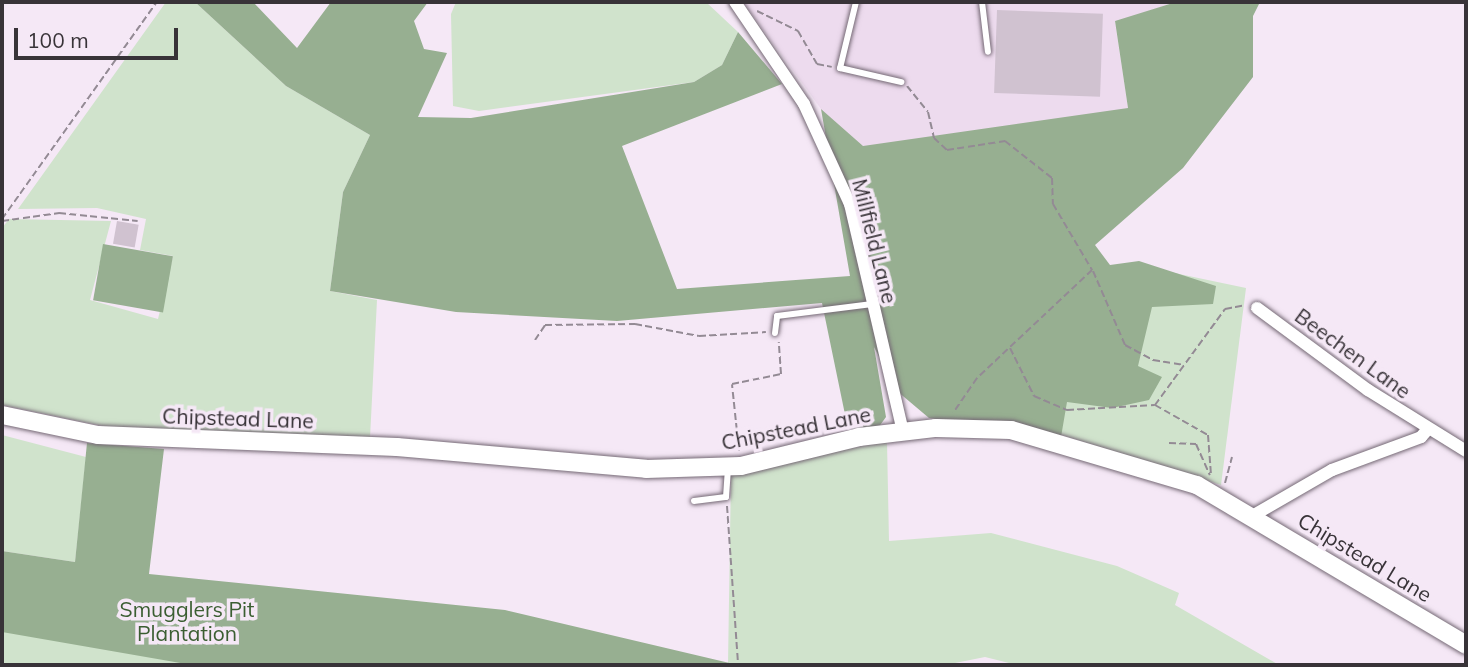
<!DOCTYPE html>
<style>
body{margin:0}
#map{position:relative;width:1468px;height:667px;overflow:hidden;background:#f5e8f6;font-family:Mulish,sans-serif}
div>[style]{position:absolute}
[style*='--x']{left:calc(var(--x)*1px);top:calc(var(--y)*1px);width:calc(var(--w)*1px);rotate:calc(var(--a)*1deg)}
.built>*{inset:0;background:#eddbee}
.green>*{inset:0;background:#d0e3cc}
.forest>*{inset:0;background:#97af91;transform-origin:0 0}
.building>*{inset:0;background:#d0c2d0;transform-origin:0 0}
.path>*{height:2px;margin-top:-1px;transform-origin:0;background:repeating-linear-gradient(90deg,#938a94 0 7px,transparent 0 10.5px)}
.roads{filter:drop-shadow(0 0 2px #756975) drop-shadow(0 0 2px #756975)}
.lane>*{height:6px;margin:-3px;padding:0 3px;transform-origin:3px;border-radius:3px;background:#fff}
.street>*{height:12px;margin:-6px;padding:0 6px;transform-origin:6px;border-radius:6px;background:#fff}
.secondary>*{height:18px;margin:-9px;padding:0 9px;transform-origin:9px;border-radius:9px;background:#fff}
span{translate:-50% -50%;white-space:nowrap;text-align:center;line-height:1.15;-webkit-text-stroke:7px #f5e8f6;paint-order:stroke}
.street-label{font-size:21px;color:#383338}
.park-label{font-size:21px;color:#3b5e32}
.frame{position:absolute;inset:0;border:4px solid #383338;pointer-events:none}
.scale{position:absolute;left:14px;top:28px;width:164px;height:32px;box-sizing:border-box;border:4px solid #383338;border-top:0;padding-left:9px;font-size:21px;line-height:24px;white-space:nowrap;color:#383338;-webkit-text-stroke:5px #f5e8f6;paint-order:stroke}
</style>
<div id="map">
<div class="built">
<div style="clip-path:polygon(743px 2px,1176px 2px,1115px 22px,1128px 108px,848px 167px,821px 109px)"></div>
</div>
<div class="green">
<div style="clip-path:polygon(166px 2px,195px 2px,286px 86px,370px 135px,343px 192px,330px 291px,377px 300px,370px 438px,108px 427px,2px 405px,2px 228px,9px 219px,111px 221px,90px 300px,158px 319px,173px 256px,140px 250px,146px 219px,97px 208px,18px 209px)"></div>
<div style="clip-path:polygon(456px 2px,706px 2px,738px 32px,722px 65px,694px 82px,479px 111px,453px 106px,451px 14px)"></div>
<div style="clip-path:polygon(1141px 266px,1246px 288px,1221px 485px,1046px 430px)"></div>
<div style="clip-path:polygon(2px 435px,86px 457px,75px 562px,2px 551px)"></div>
<div style="clip-path:polygon(887px 441px,889px 541px,991px 533px,1117px 566px,1179px 593px,1175px 605px,1279px 665px,1017px 665px,985px 657px,945px 665px,728px 664px,731px 473px)"></div>
<div style="clip-path:polygon(2px 621px,243px 665px,2px 665px)"></div>
</div>
<div class="forest">
<div style="clip-path:polygon(195px 2px,253px 2px,297px 48px,331px 2px,428px 2px,414px 21px,424px 49px,447px 53px,418px 117px,471px 118px,694px 82px,722px 65px,738px 32px,782px 84px,622px 146px,677px 289px,850px 276px,821px 109px,863px 146px,1128px 108px,1115px 21px,1176px 2px,1260px 2px,1253px 16px,1253px 77px,1183px 168px,1095px 245px,1110px 265px,1139px 261px,1216px 286px,1213px 304px,1152px 307px,1138px 366px,1162px 377px,1149px 400px,1112px 408px,1067px 402px,1061px 437px,929px 418px,897px 391px,874px 347px,886px 417px,878px 428px,848px 429px,822px 303px,617px 321px,456px 312px,330px 291px,343px 192px,370px 135px,286px 86px)"></div>
<div style="left:103px;top:244px;width:71px;height:57px;rotate:10deg"></div>
<div style="clip-path:polygon(87px 443px,164px 449px,149px 574px,505px 610px,738px 665px,192px 665px,2px 632px,2px 551px,75px 562px)"></div>
</div>
<div class="building">
<div style="left:997px;top:10px;width:106px;height:83px;rotate:2deg"></div>
<div style="left:117px;top:221px;width:22px;height:23px;rotate:10deg"></div>
</div>
<div class="path">
<div style="--x:757;--y:11;--w:46;--a:26"></div>
<div style="--x:798;--y:31;--w:38;--a:60"></div>
<div style="--x:817;--y:64;--w:15;--a:11"></div>
<div style="--x:907;--y:86;--w:33;--a:51"></div>
<div style="--x:928;--y:112;--w:27;--a:77"></div>
<div style="--x:934;--y:138;--w:18;--a:43"></div>
<div style="--x:947;--y:150;--w:59;--a:-8.8"></div>
<div style="--x:1005;--y:141;--w:60;--a:38.2"></div>
<div style="--x:1052;--y:178;--w:26;--a:88"></div>
<div style="--x:1053;--y:204;--w:77;--a:59.4"></div>
<div style="--x:1092;--y:270;--w:158;--a:136.8"></div>
<div style="--x:977;--y:378;--w:42;--a:124.4"></div>
<div style="--x:2;--y:219;--w:267;--a:-54.5"></div>
<div style="--x:2;--y:221;--w:58;--a:-8"></div>
<div style="--x:59;--y:213;--w:79;--a:5.8"></div>
<div style="--x:1093;--y:271;--w:81;--a:66.6"></div>
<div style="--x:1125;--y:345;--w:32;--a:28"></div>
<div style="--x:1153;--y:360;--w:30;--a:9"></div>
<div style="--x:535;--y:340;--w:18;--a:-56"></div>
<div style="--x:545;--y:325;--w:90;--a:-0.6"></div>
<div style="--x:635;--y:324;--w:65;--a:10.6"></div>
<div style="--x:699;--y:336;--w:67;--a:-3.4"></div>
<div style="--x:1010;--y:348;--w:54;--a:63.4"></div>
<div style="--x:1034;--y:396;--w:36;--a:23"></div>
<div style="--x:1067;--y:410;--w:88;--a:-3.3"></div>
<div style="--x:1155;--y:405;--w:119;--a:-53.9"></div>
<div style="--x:1225;--y:309;--w:20;--a:-11"></div>
<div style="--x:1155;--y:405;--w:61;--a:29.5"></div>
<div style="--x:1208;--y:435;--w:40;--a:85.7"></div>
<div style="--x:1169;--y:443;--w:27;--a:2"></div>
<div style="--x:1196;--y:444;--w:34;--a:66"></div>
<div style="--x:739;--y:451;--w:67;--a:-96"></div>
<div style="--x:732;--y:384;--w:50;--a:-11.5"></div>
<div style="--x:781;--y:374;--w:32;--a:-94"></div>
<div style="--x:1225;--y:483;--w:27;--a:-75"></div>
<div style="--x:727;--y:506;--w:159;--a:86"></div>
</div>
<div class="roads">
<div class="lane">
<div style="--x:856;--y:2;--w:68;--a:103.6"></div>
<div style="--x:840;--y:68;--w:63;--a:12.9"></div>
<div style="--x:982;--y:2;--w:50;--a:83.2"></div>
<div style="--x:775;--y:333;--w:17;--a:-83"></div>
<div style="--x:777;--y:316;--w:96;--a:-7.2"></div>
<div style="--x:694;--y:501;--w:32;--a:-7"></div>
<div style="--x:726;--y:497;--w:28;--a:-86"></div>
</div>
<div class="street">
<div style="--x:735;--y:2;--w:123;--a:55.9"></div>
<div style="--x:804;--y:104;--w:110;--a:65.3"></div>
<div style="--x:850;--y:204;--w:234;--a:76.9"></div>
<div style="--x:1257;--y:308;--w:138;--a:36.5"></div>
<div style="--x:1368;--y:390;--w:115;--a:31.9"></div>
<div style="--x:1254;--y:515;--w:90;--a:-30"></div>
<div style="--x:1332;--y:470;--w:95;--a:-20.3"></div>
<div style="--x:1421;--y:437;--w:11;--a:-49"></div>
</div>
<div class="secondary">
<div style="--x:2;--y:415;--w:98;--a:11.8"></div>
<div style="--x:98;--y:435;--w:299;--a:2.3"></div>
<div style="--x:397;--y:447;--w:250;--a:5"></div>
<div style="--x:646;--y:469;--w:95;--a:-1.8"></div>
<div style="--x:741;--y:466;--w:122;--a:-13.8"></div>
<div style="--x:859;--y:437;--w:78;--a:-6.7"></div>
<div style="--x:936;--y:428;--w:75;--a:1.5"></div>
<div style="--x:1011;--y:430;--w:194;--a:16.5"></div>
<div style="--x:1197;--y:485;--w:313;--a:30.7"></div>
</div>
</div>
<div class="street-label">
<span style="left:875px;top:241px;rotate:76deg">Millfield Lane</span>
<span style="left:1353px;top:353px;rotate:36deg">Beechen Lane</span>
<span style="left:238px;top:418px;rotate:2deg">Chipstead Lane</span>
<span style="left:796px;top:428px;rotate:-11deg">Chipstead Lane</span>
<span style="left:1365px;top:557px;rotate:31deg">Chipstead Lane</span>
</div>
<div class="park-label">
<span style="left:187px;top:621px">Smugglers Pit<br>Plantation</span>
</div>
<div class="frame"></div>
<div class="scale">100 m</div>
</div>
